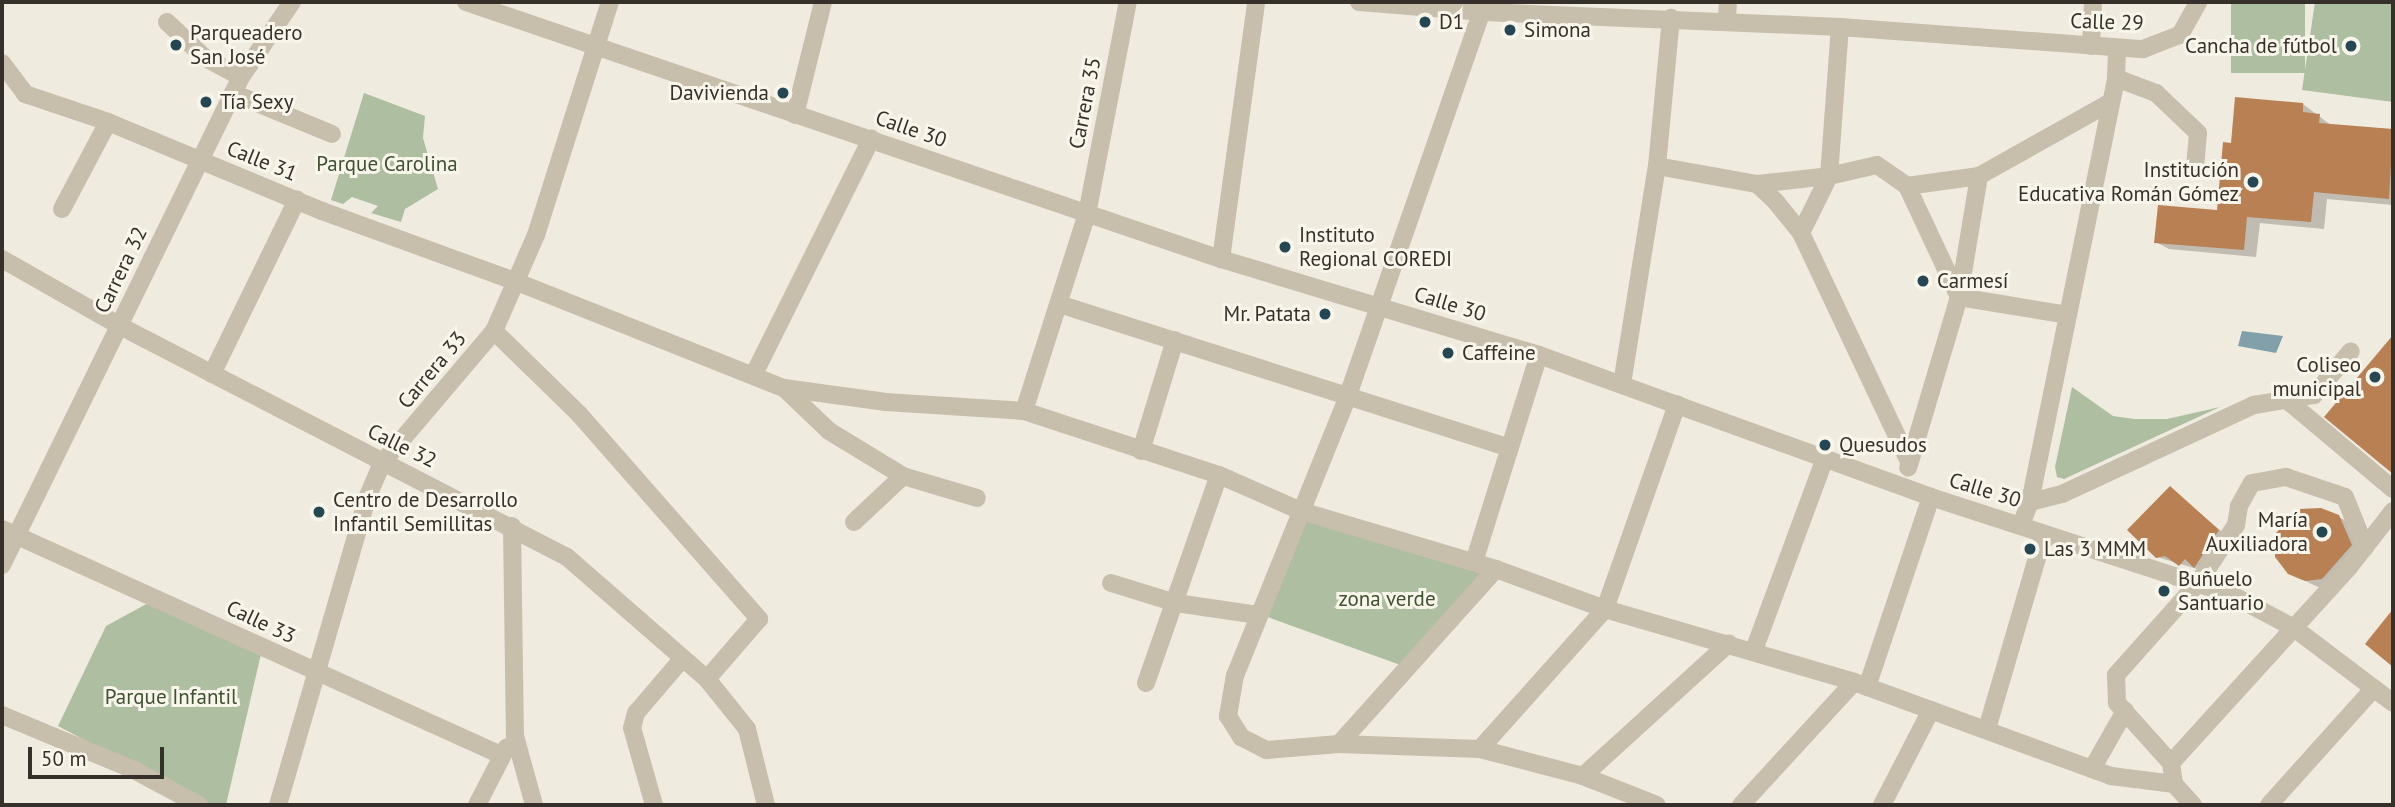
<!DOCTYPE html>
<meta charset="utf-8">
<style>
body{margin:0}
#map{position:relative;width:2395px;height:807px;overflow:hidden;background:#f0ebdf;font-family:"PT Sans",sans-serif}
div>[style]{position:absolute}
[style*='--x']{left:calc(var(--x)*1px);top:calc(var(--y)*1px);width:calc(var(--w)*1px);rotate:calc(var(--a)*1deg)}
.green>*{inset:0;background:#aebea0;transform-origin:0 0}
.water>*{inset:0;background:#81a0aa}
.shadow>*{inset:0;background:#0003}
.building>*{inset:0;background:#b98054}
.minor>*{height:18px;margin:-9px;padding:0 9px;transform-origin:9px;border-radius:9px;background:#c7beac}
.dots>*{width:19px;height:19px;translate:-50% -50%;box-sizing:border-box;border:4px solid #f8f5eb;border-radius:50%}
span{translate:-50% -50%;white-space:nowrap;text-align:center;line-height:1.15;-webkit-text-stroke:6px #f8f5eb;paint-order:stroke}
.poi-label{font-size:21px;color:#36302a}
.left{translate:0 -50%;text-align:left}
.right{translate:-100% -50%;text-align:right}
.street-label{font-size:21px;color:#36302a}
.park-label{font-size:21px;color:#3f5130}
.frame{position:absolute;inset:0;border:4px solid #36302a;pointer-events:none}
.scale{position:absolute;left:28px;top:747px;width:136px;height:32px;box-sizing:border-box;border:4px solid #36302a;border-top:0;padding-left:9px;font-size:21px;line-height:24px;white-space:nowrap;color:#36302a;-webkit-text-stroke:5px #f8f5eb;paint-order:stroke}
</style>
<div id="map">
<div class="green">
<div style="left:2231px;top:2px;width:74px;height:71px"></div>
<div style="clip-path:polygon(2315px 2px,2393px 2px,2393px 102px,2302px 90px)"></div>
<div style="clip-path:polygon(364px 93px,425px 116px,423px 138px,438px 189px,405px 209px,401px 222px,371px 213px,378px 206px,352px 197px,343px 204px,331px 200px)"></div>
<div style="clip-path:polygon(2072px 387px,2113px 416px,2134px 419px,2167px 419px,2220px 407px,2064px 479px,2057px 477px,2055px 467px)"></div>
<div style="clip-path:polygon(1302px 515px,1492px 570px,1406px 667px,1262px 615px)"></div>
<div style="clip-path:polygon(150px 602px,261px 654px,226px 805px,206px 805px,58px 726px,106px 626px)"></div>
</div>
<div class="water">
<div style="clip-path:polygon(2242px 331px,2283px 336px,2276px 353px,2238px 346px)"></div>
</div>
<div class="shadow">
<div style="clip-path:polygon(2303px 104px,2332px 126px,2393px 131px,2393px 205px,2327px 199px,2324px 229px,2260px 223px,2256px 257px,2169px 249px,2156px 242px,2218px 212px,2233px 144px)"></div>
<div style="clip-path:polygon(2393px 338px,2393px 472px,2327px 416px)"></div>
<div style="clip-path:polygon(2170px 488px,2227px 536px,2204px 571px,2157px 557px)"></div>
<div style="clip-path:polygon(2339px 517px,2353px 525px,2365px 553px,2320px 588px,2289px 573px)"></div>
</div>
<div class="building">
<div style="clip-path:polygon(2235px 97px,2303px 103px,2303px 112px,2320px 114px,2319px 123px,2393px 129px,2389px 199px,2314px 192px,2311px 222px,2247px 217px,2244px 250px,2154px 243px,2158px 205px,2217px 210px,2223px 142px,2231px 143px)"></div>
<div style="clip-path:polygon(2393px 335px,2393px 474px,2324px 417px)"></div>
<div style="clip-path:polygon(2170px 486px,2219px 530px,2194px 568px,2185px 559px,2179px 566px,2165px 556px,2156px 558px,2127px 530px)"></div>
<div style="clip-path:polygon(2321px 508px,2339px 515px,2352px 545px,2322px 579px,2305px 581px,2288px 574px,2275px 557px,2274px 535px,2299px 509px)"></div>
<div style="clip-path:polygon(2393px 609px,2393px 667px,2365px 644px)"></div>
</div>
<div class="minor">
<div style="--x:466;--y:2;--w:798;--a:18.8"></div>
<div style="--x:1221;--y:259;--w:332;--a:16.8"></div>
<div style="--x:1539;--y:355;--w:417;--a:19.9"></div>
<div style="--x:1931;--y:497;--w:317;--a:18"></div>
<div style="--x:2232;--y:595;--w:70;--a:28"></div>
<div style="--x:2294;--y:628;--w:124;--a:37.1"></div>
<div style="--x:1359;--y:2;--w:125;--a:4.6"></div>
<div style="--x:1484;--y:12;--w:356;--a:2.4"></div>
<div style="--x:1840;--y:27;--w:304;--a:4.2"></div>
<div style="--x:2143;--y:49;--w:40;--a:-21"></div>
<div style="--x:2180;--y:35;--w:38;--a:-61"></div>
<div style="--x:1485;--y:2;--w:417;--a:109.2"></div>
<div style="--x:1348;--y:396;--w:301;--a:112"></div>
<div style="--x:1235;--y:675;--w:42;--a:99.7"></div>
<div style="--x:1228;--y:716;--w:25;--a:58"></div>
<div style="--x:1241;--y:737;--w:29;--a:27"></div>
<div style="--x:1267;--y:750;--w:72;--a:-4.8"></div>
<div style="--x:1339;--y:744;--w:141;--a:2"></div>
<div style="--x:1480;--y:749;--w:106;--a:14.7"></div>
<div style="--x:1583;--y:776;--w:79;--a:21.4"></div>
<div style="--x:1727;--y:20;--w:18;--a:-87"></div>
<div style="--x:167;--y:22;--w:51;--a:43.4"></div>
<div style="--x:204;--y:57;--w:42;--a:28.4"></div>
<div style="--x:2091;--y:46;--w:44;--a:-87.4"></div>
<div style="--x:2;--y:63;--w:39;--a:53"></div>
<div style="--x:25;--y:94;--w:88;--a:18.6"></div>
<div style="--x:108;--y:122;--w:232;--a:22.6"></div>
<div style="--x:322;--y:211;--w:208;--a:20"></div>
<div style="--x:517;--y:282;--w:287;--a:21.7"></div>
<div style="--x:784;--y:388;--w:103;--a:7.8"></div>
<div style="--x:886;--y:402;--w:138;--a:3.7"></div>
<div style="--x:1024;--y:411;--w:205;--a:18.2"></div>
<div style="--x:1219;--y:475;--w:90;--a:23.7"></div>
<div style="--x:1301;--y:511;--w:203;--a:16.6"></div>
<div style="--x:1496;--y:569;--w:116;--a:20.2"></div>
<div style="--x:1605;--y:609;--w:259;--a:16.3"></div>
<div style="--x:1854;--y:682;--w:274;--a:20.1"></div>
<div style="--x:2111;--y:776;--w:64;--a:7.2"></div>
<div style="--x:2116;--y:78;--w:43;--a:20.6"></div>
<div style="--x:2156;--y:93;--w:58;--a:43.6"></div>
<div style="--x:2198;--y:133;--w:32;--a:95"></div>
<div style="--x:233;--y:93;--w:107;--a:22.5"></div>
<div style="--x:795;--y:115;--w:116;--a:-76.1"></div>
<div style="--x:1657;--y:166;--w:102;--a:10.2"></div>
<div style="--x:1757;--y:184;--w:26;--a:43"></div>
<div style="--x:1776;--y:202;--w:40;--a:51"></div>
<div style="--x:1801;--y:233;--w:252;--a:64.7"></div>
<div style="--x:1979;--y:176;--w:151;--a:-29.3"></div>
<div style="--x:1757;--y:184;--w:72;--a:-6.3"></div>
<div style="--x:1829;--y:176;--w:49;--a:-12.9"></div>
<div style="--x:1877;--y:165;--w:37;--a:35"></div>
<div style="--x:1907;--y:186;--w:123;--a:64.9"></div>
<div style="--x:1959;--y:297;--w:110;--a:9.4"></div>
<div style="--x:1907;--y:186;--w:73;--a:-7.9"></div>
<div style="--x:1979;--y:176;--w:123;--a:99.4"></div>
<div style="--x:1959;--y:297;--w:178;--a:106.6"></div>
<div style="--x:62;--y:209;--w:98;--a:-62.1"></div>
<div style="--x:1801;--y:233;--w:64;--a:-63.8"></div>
<div style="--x:1829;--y:176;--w:149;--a:-85.8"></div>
<div style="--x:2;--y:259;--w:136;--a:29.6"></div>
<div style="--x:120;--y:326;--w:503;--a:27.33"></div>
<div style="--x:567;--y:557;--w:186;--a:41.1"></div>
<div style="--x:707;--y:679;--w:64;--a:51.3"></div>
<div style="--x:747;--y:729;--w:78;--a:76"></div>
<div style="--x:1221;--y:259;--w:259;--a:-82.2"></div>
<div style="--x:1059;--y:304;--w:473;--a:17.7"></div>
<div style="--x:494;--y:331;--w:119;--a:44.3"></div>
<div style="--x:579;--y:414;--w:273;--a:48.7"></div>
<div style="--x:759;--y:619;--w:79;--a:130.9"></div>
<div style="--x:212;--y:374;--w:194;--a:-64"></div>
<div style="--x:754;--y:374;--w:263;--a:-63.5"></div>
<div style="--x:1622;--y:384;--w:221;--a:-80.9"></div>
<div style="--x:1657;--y:166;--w:149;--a:-84.6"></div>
<div style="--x:784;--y:388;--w:62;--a:43.7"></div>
<div style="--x:829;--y:431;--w:87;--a:31.3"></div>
<div style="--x:903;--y:476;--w:77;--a:16.6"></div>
<div style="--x:2288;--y:401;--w:137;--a:40"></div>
<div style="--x:1024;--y:411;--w:207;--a:-72.3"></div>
<div style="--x:1087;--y:214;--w:216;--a:-79.1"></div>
<div style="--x:1141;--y:451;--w:116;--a:-73"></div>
<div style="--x:2030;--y:502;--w:33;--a:-14"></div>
<div style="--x:2062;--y:494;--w:212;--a:-24.9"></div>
<div style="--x:2254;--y:405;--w:61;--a:-9.5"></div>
<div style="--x:2314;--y:395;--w:57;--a:-49.9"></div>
<div style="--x:854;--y:522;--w:67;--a:-43.2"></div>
<div style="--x:2021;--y:525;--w:25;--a:-69"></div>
<div style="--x:2030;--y:502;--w:433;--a:-78.5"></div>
<div style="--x:2116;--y:78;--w:30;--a:-88"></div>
<div style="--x:512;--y:526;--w:210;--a:89.2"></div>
<div style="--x:515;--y:736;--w:72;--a:74.6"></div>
<div style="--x:2;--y:529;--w:548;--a:24.37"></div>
<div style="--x:1474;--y:562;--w:217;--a:-72.6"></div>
<div style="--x:2;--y:565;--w:543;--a:-63.91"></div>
<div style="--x:241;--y:77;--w:91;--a:-55.8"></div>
<div style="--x:1111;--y:583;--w:68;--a:17.1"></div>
<div style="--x:1176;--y:603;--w:83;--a:8.3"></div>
<div style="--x:1754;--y:650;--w:205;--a:-69.7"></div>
<div style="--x:1146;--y:683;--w:220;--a:-70.7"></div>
<div style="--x:1867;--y:687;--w:200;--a:-71.4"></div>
<div style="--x:2;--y:715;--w:143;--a:22.6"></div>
<div style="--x:134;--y:770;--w:74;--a:28.3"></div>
<div style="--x:1987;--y:729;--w:203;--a:-73.7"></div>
<div style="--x:1339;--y:744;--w:235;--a:-48.1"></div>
<div style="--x:1480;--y:749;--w:188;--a:-48.2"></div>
<div style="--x:1605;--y:609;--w:217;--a:-70.6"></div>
<div style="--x:2171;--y:763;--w:266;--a:-47.7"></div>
<div style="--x:2350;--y:566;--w:70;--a:-52"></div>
<div style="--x:2092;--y:769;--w:67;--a:-60.4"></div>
<div style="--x:1583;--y:776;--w:197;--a:-42.3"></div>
<div style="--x:278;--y:805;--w:322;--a:-73.8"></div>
<div style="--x:368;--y:496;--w:36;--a:-67"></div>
<div style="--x:382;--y:463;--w:173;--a:-49.7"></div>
<div style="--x:494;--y:331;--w:105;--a:-66.4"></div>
<div style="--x:536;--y:235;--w:244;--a:-72.4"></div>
<div style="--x:477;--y:805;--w:65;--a:-62.7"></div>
<div style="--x:654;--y:805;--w:80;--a:-105.9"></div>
<div style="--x:632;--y:728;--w:16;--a:-75"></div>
<div style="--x:636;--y:713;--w:72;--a:-49.5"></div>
<div style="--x:1741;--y:805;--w:167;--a:-47.4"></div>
<div style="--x:1882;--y:805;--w:107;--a:-62.7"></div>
<div style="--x:2193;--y:805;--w:28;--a:-132"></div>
<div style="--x:2174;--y:784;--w:21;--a:-98"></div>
<div style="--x:2171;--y:763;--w:81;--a:-132"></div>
<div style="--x:2117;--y:703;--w:28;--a:-92"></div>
<div style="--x:2116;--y:675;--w:123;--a:-48.3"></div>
<div style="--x:2198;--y:583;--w:69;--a:-56.8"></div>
<div style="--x:2236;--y:525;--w:19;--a:-81"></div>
<div style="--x:2239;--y:506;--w:26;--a:-61"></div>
<div style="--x:2252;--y:483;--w:35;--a:-10"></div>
<div style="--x:2286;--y:477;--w:62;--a:18.7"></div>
<div style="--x:2345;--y:497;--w:54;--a:68.2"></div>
<div style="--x:2269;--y:805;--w:157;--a:-48.1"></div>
</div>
<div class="dots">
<div style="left:1425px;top:22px;background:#244753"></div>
<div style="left:1510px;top:30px;background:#244753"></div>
<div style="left:176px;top:45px;background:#244753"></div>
<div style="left:2351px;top:46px;background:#244753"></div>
<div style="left:783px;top:93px;background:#244753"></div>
<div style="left:206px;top:102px;background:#244753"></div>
<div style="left:2253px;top:182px;background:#244753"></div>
<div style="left:1285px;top:247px;background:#244753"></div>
<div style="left:1923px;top:281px;background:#244753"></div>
<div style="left:1325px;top:314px;background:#244753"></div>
<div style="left:1448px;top:353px;background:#244753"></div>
<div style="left:2375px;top:377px;background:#244753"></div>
<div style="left:1825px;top:445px;background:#244753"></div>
<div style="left:319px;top:512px;background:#244753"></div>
<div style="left:2322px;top:532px;background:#244753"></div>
<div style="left:2030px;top:549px;background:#244753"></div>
<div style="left:2164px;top:591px;background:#244753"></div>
</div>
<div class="poi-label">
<span class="left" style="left:1439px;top:22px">D1</span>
<span class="left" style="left:1524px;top:30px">Simona</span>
<span class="left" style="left:190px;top:45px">Parqueadero<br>San José</span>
<span class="right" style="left:2337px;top:46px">Cancha de fútbol</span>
<span class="right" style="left:769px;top:93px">Davivienda</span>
<span class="left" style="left:220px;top:102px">Tía Sexy</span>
<span class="right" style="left:2239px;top:182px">Institución<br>Educativa Román Gómez</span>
<span class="left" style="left:1299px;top:247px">Instituto<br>Regional COREDI</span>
<span class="left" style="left:1937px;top:281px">Carmesí</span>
<span class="right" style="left:1311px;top:314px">Mr. Patata</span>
<span class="left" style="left:1462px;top:353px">Caffeine</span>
<span class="right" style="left:2361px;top:377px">Coliseo<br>municipal</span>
<span class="left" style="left:1839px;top:445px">Quesudos</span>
<span class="left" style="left:333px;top:512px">Centro de Desarrollo<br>Infantil Semillitas</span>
<span class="right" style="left:2308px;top:532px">María<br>Auxiliadora</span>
<span class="left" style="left:2044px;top:549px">Las 3 MMM</span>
<span class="left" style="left:2178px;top:591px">Buñuelo<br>Santuario</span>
</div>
<div class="street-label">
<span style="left:2107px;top:22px;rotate:2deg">Calle 29</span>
<span style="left:1085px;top:103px;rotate:-79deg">Carrera 35</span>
<span style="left:911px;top:129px;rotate:19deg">Calle 30</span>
<span style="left:262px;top:161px;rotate:22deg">Calle 31</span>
<span style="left:121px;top:270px;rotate:-64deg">Carrera 32</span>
<span style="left:1450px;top:304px;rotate:17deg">Calle 30</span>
<span style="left:432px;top:370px;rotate:-50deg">Carrera 33</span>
<span style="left:402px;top:446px;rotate:26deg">Calle 32</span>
<span style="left:1985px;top:490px;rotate:17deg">Calle 30</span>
<span style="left:261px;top:622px;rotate:25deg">Calle 33</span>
</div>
<div class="park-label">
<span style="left:387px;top:164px">Parque Carolina</span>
<span style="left:1387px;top:599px">zona verde</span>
<span style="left:171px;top:697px">Parque Infantil</span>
</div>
<div class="frame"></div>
<div class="scale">50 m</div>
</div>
